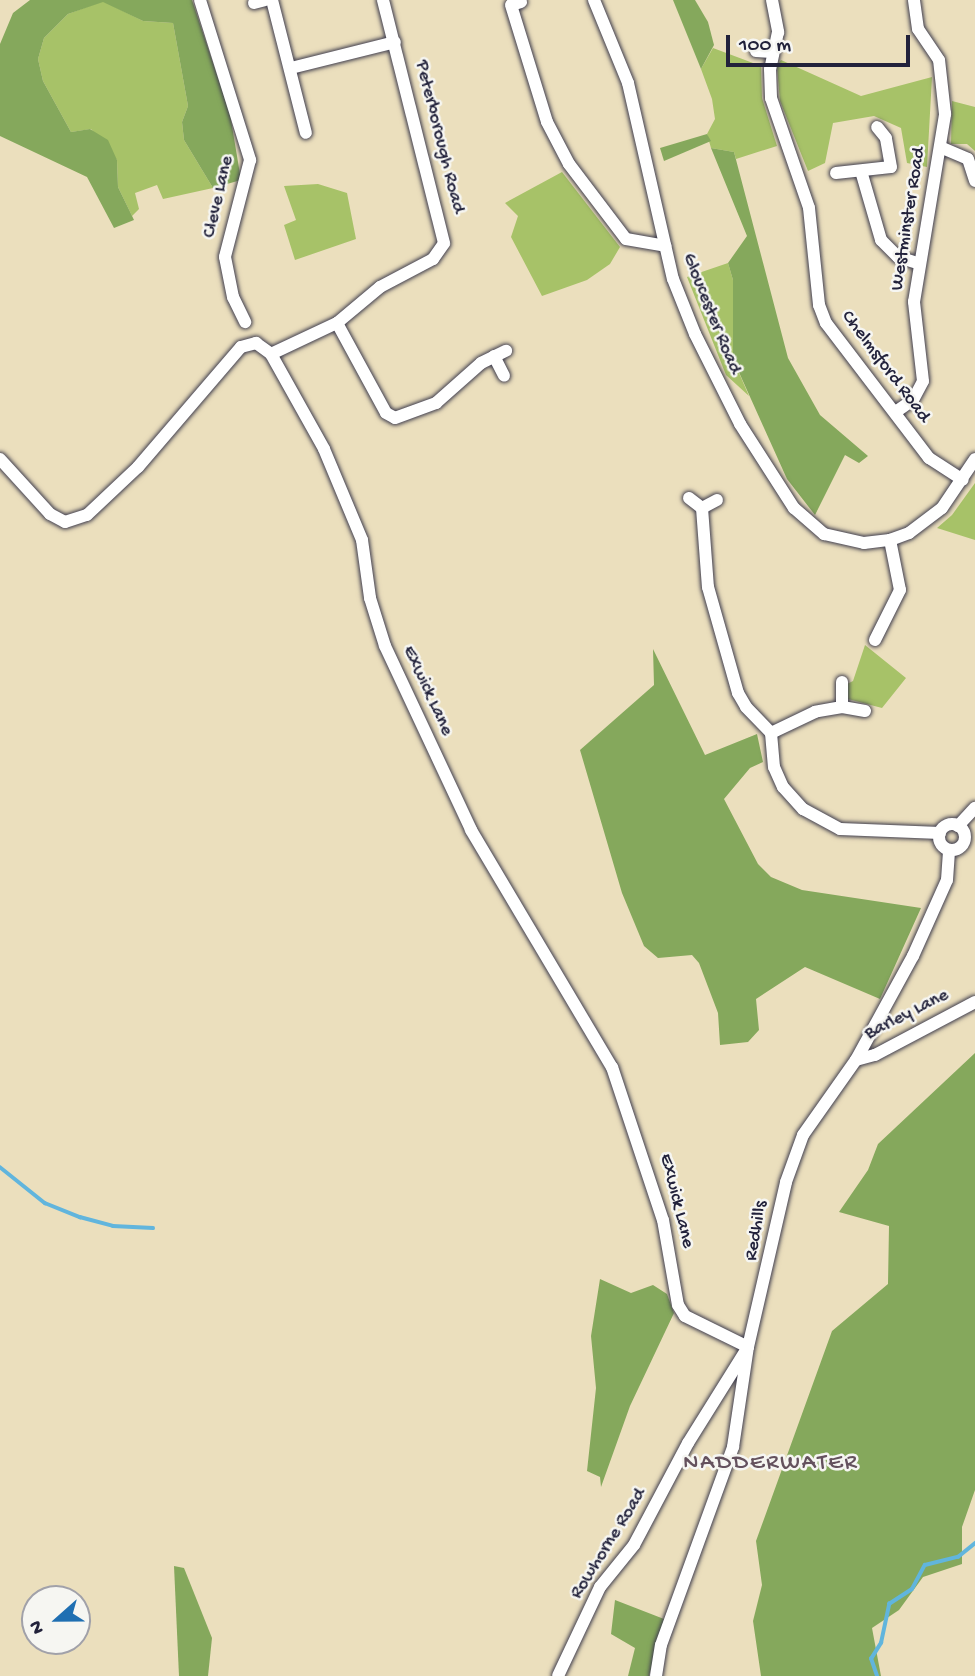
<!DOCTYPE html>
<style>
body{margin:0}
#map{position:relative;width:975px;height:1676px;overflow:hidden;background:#ebdfbd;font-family:"Gochi Hand",sans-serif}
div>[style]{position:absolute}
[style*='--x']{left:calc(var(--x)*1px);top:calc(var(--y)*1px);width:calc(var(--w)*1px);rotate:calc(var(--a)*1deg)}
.green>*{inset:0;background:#a7c268}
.forest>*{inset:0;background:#85a85c}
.stream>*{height:3.5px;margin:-1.75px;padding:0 1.75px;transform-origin:1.75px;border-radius:1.75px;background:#61b5dd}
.roads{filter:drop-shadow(0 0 2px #403e4e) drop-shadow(0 0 2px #403e4e)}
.minor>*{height:12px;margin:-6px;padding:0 6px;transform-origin:6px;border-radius:6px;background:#fff}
.minor>.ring{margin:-6px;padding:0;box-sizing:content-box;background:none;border:12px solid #fff;border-radius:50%}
span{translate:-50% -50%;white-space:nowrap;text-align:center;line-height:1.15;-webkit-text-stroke:5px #f6f6f2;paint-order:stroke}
.street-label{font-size:19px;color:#22223b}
.quarter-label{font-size:23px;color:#64515d;letter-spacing:2px}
.north{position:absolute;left:21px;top:1585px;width:70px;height:70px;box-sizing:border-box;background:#f6f6f2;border:2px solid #a1a1a9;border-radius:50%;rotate:249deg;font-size:19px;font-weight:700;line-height:28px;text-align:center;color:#22223b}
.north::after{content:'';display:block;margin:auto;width:24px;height:32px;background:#1f6fb2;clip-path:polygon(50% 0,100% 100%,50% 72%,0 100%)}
.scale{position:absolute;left:726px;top:35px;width:184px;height:32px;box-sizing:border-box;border:4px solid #22223b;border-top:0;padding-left:9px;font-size:21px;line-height:24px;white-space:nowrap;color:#22223b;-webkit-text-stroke:5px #f6f6f2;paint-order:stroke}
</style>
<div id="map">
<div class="green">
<div style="clip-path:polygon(103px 1px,143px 21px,173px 23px,188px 106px,182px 122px,184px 140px,213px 188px,163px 199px,157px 185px,135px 193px,139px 209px,132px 216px,118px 187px,117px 160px,91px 129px,71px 132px,43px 81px,38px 59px,44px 38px,68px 14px)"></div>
<div style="clip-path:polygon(713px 48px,761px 66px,762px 98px,777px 146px,736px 159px,734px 152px,711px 148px,707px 134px,715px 119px,712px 99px,701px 69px)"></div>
<div style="clip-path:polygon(781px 60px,861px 96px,932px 77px,927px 167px,907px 163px,901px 128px,874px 116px,833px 123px,825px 163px,808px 171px,780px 101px,777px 66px)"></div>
<div style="clip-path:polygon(952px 101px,975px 107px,975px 151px,967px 144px,951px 144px)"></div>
<div style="clip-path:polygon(562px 172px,620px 247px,610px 264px,587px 280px,542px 296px,511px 237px,518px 216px,505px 203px)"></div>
<div style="clip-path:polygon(318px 184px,347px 193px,356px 239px,295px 260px,284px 225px,296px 220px,284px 186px)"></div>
<div style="clip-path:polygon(728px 263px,733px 280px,733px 359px,749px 396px,726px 375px,687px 277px)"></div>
<div style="clip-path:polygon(975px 483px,975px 540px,937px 528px,952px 515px)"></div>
<div style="clip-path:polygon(865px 645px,906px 678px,882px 708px,848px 699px,847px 684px,853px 681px)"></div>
</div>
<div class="forest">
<div style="clip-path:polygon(30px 0,192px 0,230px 114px,241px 180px,213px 188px,184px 140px,182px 122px,188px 106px,173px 23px,143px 21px,103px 2px,68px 14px,44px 38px,38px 59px,43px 81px,71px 132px,90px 129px,108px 140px,117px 160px,118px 187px,134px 220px,114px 228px,87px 177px,0 136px,0 44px,13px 13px)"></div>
<div style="clip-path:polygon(673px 0,695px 0,708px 22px,714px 45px,701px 69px)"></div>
<div style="clip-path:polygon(707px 134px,711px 141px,664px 161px,660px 148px)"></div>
<div style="clip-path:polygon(711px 148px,734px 152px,788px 358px,820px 415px,868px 456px,859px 463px,845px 455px,815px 515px,787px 479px,733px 359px,733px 280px,728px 263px,747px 236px)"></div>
<div style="clip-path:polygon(653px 649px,705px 755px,757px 734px,763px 762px,750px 768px,724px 799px,758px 864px,771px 877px,802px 890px,921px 908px,880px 999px,805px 967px,756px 999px,759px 1030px,748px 1042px,720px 1045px,718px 1013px,699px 963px,692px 955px,658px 958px,644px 946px,622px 893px,580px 750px,654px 685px)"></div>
<div style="clip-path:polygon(975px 1053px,975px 1490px,962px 1527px,962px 1564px,923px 1577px,899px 1610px,872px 1628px,881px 1676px,761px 1676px,753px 1621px,762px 1585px,756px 1541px,832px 1331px,888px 1284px,889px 1226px,839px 1212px,868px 1170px,878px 1144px)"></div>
<div style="clip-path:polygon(600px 1279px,631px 1293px,653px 1285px,667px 1294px,674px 1313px,630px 1406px,601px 1487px,600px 1477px,587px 1471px,596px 1388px,591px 1336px)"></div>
<div style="clip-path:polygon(174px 1566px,184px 1568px,212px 1638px,208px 1676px,179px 1676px)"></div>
<div style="clip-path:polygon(615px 1600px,664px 1619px,649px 1676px,628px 1676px,635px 1648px,611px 1634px)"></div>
</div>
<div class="stream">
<div style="--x:0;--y:1167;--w:58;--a:38.7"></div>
<div style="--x:45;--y:1203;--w:38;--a:22"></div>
<div style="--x:80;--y:1217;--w:34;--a:15"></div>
<div style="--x:113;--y:1226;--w:40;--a:2.9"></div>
<div style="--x:877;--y:1676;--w:18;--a:-109"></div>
<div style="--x:871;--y:1659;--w:19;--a:-58"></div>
<div style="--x:881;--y:1643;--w:40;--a:-78"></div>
<div style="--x:889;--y:1604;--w:27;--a:-33"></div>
<div style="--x:912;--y:1589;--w:27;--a:-62"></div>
<div style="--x:925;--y:1565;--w:34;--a:-14"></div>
<div style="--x:958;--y:1557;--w:22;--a:-39"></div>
</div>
<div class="roads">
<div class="minor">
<div style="--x:200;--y:0;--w:168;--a:72.6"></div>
<div style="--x:250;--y:160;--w:100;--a:104.5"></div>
<div style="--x:225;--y:257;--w:41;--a:78.7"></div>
<div style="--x:233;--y:297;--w:28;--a:64"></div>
<div style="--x:272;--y:0;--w:137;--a:75.7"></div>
<div style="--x:594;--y:0;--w:90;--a:67.7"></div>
<div style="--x:628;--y:83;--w:201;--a:77.1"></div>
<div style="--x:673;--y:279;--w:59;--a:68.2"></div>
<div style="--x:695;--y:334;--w:101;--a:63.4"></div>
<div style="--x:740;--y:424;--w:100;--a:57.3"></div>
<div style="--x:794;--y:508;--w:40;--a:41"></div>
<div style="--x:824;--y:534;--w:41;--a:12.7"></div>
<div style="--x:864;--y:543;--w:26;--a:-7"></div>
<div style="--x:890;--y:540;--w:20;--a:-20"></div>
<div style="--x:909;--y:533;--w:41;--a:-37.1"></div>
<div style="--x:942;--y:508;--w:59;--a:-56"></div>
<div style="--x:772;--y:0;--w:33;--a:79"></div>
<div style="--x:778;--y:32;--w:38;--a:102"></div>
<div style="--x:770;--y:69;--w:29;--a:88"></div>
<div style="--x:771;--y:98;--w:116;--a:70.9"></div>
<div style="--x:809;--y:208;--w:98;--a:84.1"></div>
<div style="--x:819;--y:305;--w:19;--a:69"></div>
<div style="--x:826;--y:323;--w:170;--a:52.7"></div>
<div style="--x:929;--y:458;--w:40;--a:32.9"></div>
<div style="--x:521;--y:2;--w:10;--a:163"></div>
<div style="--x:511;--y:5;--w:122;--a:72.9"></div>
<div style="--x:547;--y:122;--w:47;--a:62.4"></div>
<div style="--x:569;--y:164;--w:94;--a:52.8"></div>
<div style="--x:626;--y:239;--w:40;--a:10"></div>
<div style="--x:254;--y:3;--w:11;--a:-15"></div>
<div style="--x:756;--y:51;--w:16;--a:4"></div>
<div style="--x:291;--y:68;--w:107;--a:-14"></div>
<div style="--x:940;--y:147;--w:30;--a:23"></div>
<div style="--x:968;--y:159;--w:23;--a:72"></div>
<div style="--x:861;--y:171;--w:72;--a:73.8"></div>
<div style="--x:881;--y:240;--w:24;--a:45"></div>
<div style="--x:898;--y:257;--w:21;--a:17"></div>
<div style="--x:836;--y:173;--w:55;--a:-6.2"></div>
<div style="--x:891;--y:167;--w:29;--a:-100"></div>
<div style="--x:886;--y:138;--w:14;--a:-129"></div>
<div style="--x:337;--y:323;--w:102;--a:61.4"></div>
<div style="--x:386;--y:413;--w:10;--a:29"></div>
<div style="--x:395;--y:418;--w:44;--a:-20.1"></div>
<div style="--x:436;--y:403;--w:60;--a:-41.6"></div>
<div style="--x:481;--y:363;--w:28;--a:-26"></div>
<div style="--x:271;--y:354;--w:73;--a:-25.2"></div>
<div style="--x:337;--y:323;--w:56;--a:-39.9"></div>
<div style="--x:380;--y:287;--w:60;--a:-27.8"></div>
<div style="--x:433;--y:259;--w:19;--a:-55"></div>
<div style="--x:444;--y:243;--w:251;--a:-104.1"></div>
<div style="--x:494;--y:356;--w:22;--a:63"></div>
<div style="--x:897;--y:411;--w:19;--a:-35"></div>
<div style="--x:913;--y:400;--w:21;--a:-62"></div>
<div style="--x:923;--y:381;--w:80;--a:-96.5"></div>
<div style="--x:914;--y:302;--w:191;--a:-80.6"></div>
<div style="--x:945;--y:114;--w:54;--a:-96.3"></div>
<div style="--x:939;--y:60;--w:37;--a:-124"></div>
<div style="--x:918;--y:29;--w:29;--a:-98"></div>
<div style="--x:0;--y:459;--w:74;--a:47.7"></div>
<div style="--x:50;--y:514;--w:17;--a:28"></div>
<div style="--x:65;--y:522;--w:23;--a:-18"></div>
<div style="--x:87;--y:515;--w:70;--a:-43.3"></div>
<div style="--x:138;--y:467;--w:158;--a:-49.4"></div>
<div style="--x:241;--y:347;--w:16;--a:-15"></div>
<div style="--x:256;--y:343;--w:19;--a:36"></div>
<div style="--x:271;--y:354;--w:109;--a:60.8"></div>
<div style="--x:324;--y:449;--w:99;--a:67.3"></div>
<div style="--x:362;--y:540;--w:59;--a:82.1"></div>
<div style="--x:370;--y:598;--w:50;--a:72.6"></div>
<div style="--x:385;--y:646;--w:203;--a:64.9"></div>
<div style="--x:471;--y:830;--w:276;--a:59.3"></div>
<div style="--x:612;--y:1067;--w:161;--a:71.6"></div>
<div style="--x:663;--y:1220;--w:86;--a:80"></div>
<div style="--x:678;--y:1305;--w:13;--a:58"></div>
<div style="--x:685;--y:1316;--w:70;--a:26.2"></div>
<div style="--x:748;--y:1347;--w:113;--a:122"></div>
<div style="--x:688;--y:1443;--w:115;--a:117.9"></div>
<div style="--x:634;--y:1545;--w:54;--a:129"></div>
<div style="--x:600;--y:1587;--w:98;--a:115.3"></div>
<div style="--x:689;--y:498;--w:16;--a:38"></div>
<div style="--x:717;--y:500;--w:17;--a:152"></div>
<div style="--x:702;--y:508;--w:79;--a:85.7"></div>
<div style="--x:708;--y:587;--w:110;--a:74.2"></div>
<div style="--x:738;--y:693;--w:16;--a:60"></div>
<div style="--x:746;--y:707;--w:36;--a:46"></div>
<div style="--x:875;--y:640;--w:56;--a:-63.4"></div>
<div style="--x:900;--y:590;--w:51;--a:-101.3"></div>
<div style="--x:842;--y:707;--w:25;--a:-90"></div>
<div style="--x:865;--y:711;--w:23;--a:-170"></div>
<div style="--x:842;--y:707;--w:27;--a:170"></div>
<div style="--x:815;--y:712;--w:49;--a:154.5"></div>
<div style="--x:771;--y:733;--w:34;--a:85"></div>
<div style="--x:774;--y:767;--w:22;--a:66"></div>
<div style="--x:783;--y:787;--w:30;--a:48"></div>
<div style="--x:803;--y:809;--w:42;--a:28.4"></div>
<div style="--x:840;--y:829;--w:100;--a:2.3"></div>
<div class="ring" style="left:939px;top:824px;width:14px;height:14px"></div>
<div style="--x:958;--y:826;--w:25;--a:-47"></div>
<div style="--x:856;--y:1060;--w:20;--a:-15"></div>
<div style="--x:875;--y:1055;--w:113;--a:-27.9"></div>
<div style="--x:656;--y:1676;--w:31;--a:-81"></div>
<div style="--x:661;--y:1645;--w:211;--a:-70"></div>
<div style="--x:733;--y:1447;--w:101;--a:-81.5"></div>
<div style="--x:748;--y:1347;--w:169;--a:-77"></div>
<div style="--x:786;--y:1182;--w:50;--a:-70.1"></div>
<div style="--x:803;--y:1135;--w:92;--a:-54.8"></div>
<div style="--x:856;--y:1060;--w:119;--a:-61.3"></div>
<div style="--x:913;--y:956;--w:83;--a:-65.9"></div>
<div style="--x:947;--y:880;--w:30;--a:-86"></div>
</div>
</div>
<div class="street-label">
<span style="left:439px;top:137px;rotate:76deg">Peterborough Road</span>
<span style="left:219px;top:197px;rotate:-77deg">Cleve Lane</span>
<span style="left:909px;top:219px;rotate:-81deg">Westminster Road</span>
<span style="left:711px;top:314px;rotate:68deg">Gloucester Road</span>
<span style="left:885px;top:367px;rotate:53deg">Chelmsford Road</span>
<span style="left:427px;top:691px;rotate:65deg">Exwick Lane</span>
<span style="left:907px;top:1015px;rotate:-27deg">Barley Lane</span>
<span style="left:676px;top:1201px;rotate:76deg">Exwick Lane</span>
<span style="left:757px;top:1231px;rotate:-80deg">Redhills</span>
<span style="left:609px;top:1544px;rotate:-58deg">Rowhorne Road</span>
</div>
<div class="quarter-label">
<span style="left:771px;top:1464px">NADDERWATER</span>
</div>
<div class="north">N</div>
<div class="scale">100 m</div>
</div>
